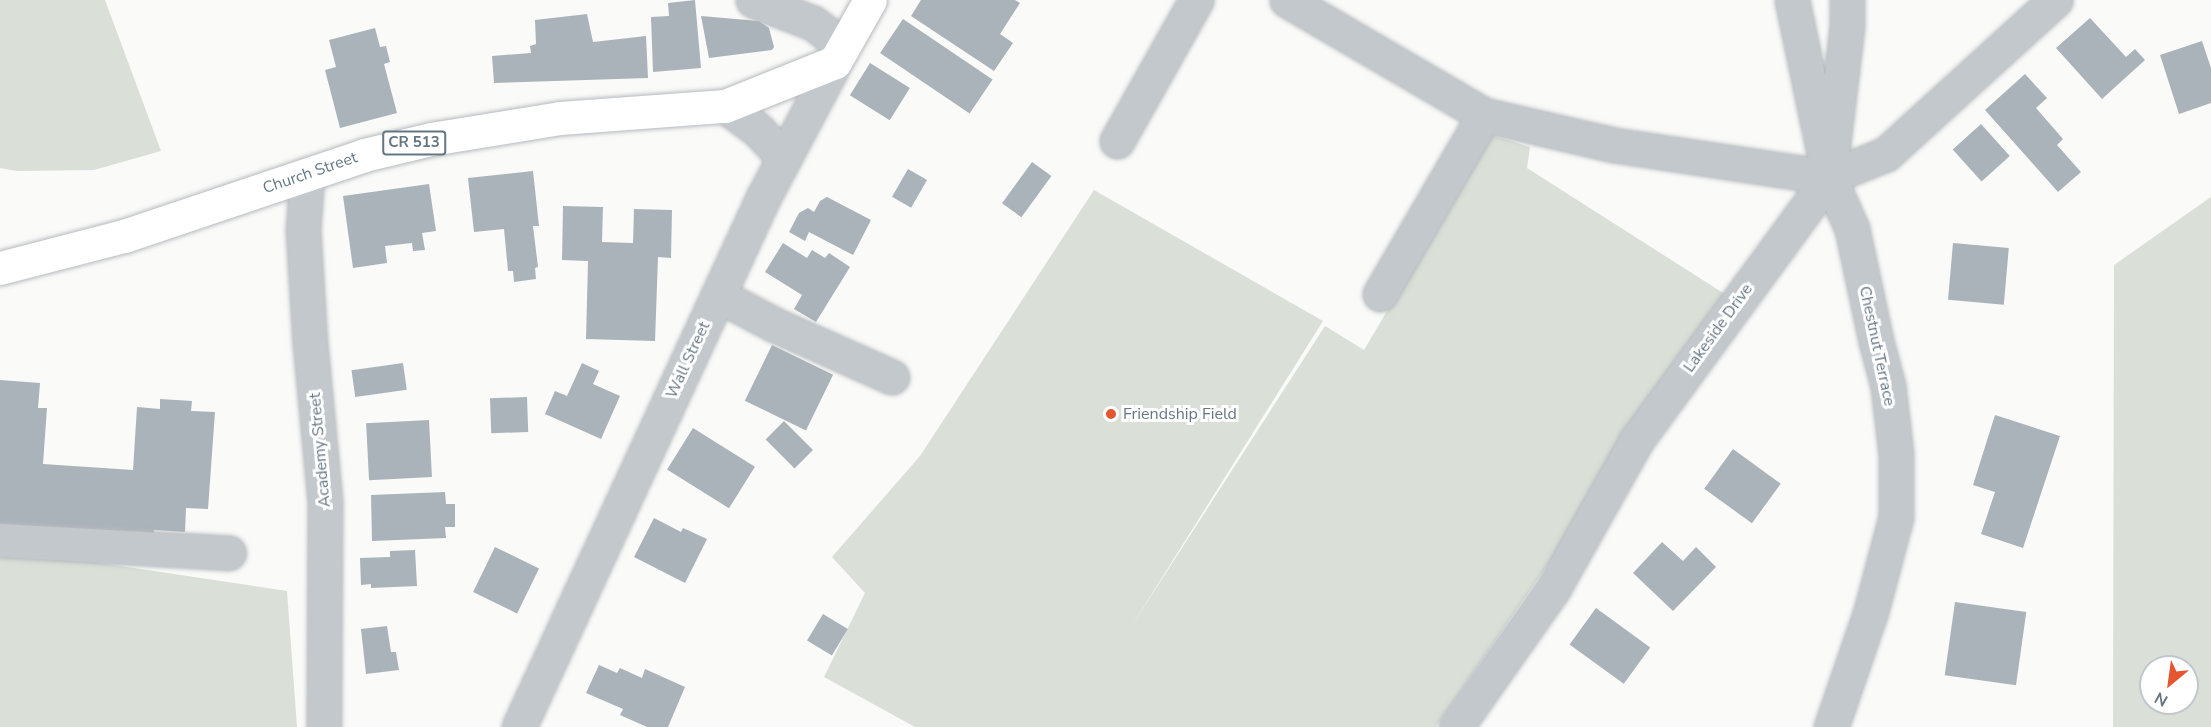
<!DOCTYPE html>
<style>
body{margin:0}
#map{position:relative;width:2211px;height:727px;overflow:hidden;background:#fafaf8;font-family:"Nunito Sans",sans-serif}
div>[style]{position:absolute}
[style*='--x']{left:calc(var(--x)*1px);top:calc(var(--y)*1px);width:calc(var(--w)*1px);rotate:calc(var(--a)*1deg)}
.green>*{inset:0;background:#dadfd7}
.building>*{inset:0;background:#aab3b9;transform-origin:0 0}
.roads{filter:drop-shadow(0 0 2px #b5babe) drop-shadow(0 0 2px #b5babe)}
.minor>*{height:33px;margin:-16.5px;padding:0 16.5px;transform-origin:16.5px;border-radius:16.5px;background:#c3c8cc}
.major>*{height:33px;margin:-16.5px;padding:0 16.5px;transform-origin:16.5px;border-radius:16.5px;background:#fff}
.dots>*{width:16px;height:16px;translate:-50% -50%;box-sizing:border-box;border:3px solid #fff;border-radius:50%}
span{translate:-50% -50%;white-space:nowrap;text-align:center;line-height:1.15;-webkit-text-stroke:6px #fff;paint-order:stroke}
.shield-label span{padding:2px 4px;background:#fff;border:2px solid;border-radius:4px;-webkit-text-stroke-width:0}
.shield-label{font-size:15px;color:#657683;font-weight:700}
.street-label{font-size:16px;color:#657683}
.poi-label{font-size:16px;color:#657683}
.left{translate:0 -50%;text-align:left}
.north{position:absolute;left:2139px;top:655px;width:60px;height:60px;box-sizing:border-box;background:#fff;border:2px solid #c1c8cd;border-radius:50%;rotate:209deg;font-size:16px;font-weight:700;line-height:24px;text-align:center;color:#657683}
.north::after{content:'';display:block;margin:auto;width:21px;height:27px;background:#e4572e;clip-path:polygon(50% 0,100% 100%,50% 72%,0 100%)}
</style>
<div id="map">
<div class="green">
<div style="clip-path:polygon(0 0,105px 0,161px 151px,94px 170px,17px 171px,0 168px)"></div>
<div style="clip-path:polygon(1491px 135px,1530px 147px,1527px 168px,1731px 298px,1436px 727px,915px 727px,824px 677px,865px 593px,832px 557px,920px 456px,1094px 190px,1323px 321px,1131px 627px,1325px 326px,1364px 350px)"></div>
<div style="clip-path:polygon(evenodd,2211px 197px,2211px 727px,2113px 727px,2114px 265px,2211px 197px,2151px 667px,2187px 667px,2187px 703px,2151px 703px,2151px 667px)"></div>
<div style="clip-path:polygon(0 548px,287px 591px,297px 727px,0 727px)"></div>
</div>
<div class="building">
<div style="clip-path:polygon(695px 0,701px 68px,653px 72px,651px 17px,669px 16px,668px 3px)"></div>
<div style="clip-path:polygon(921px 0,1015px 0,1020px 3px,1000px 34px,1013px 43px,994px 71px,911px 16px)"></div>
<div style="clip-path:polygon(587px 14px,593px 42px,646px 36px,648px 78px,494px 83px,492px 56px,531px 53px,530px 46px,536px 44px,535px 20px)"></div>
<div style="clip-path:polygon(701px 16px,759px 21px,769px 28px,774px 47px,772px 50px,709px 58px)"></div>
<div style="clip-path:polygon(2090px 18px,2126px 57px,2135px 49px,2145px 60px,2102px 99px,2056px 48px)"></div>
<div style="left:903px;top:19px;width:108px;height:41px;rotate:34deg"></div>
<div style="clip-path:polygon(375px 28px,380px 47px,386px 46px,390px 62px,384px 64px,397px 113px,340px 128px,325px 70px,336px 67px,329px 40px)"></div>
<div style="clip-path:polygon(2202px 41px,2211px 68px,2211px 103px,2179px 114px,2160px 55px)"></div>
<div style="left:870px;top:63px;width:47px;height:38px;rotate:32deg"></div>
<div style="clip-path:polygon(2025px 74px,2047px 98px,2036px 108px,2063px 139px,2057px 145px,2081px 172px,2058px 192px,1985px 110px)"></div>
<div style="left:1981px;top:124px;width:43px;height:38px;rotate:48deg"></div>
<div style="left:1032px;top:162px;width:24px;height:51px;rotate:36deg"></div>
<div style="left:908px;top:169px;width:22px;height:32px;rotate:30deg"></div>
<div style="clip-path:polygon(533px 171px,539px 226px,533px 226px,538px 267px,535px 268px,536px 279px,514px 282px,513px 271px,508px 271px,504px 229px,474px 232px,468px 178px)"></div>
<div style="clip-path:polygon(429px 184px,436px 231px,422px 233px,425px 250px,413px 251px,412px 243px,385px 246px,387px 263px,353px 268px,343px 196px)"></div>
<div style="clip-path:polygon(827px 197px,871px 220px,853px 255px,809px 232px,805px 241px,789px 232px,799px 213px,808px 208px,814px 212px,820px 201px)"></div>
<div style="clip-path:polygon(563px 206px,603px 207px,602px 242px,633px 243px,634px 209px,672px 210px,671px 258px,658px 257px,655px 341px,586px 339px,588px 261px,562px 260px)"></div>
<div style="clip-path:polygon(783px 243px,807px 258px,812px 250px,825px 258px,829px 253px,850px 267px,816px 322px,794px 309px,802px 295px,765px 272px)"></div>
<div style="left:1953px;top:243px;width:56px;height:57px;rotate:5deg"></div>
<div style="left:772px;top:345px;width:68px;height:62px;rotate:26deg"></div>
<div style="left:403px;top:363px;width:27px;height:52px;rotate:82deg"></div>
<div style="clip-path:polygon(582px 363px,599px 371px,593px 384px,620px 396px,601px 439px,545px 414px,555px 391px,567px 396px)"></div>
<div style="clip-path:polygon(0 380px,40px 383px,38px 408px,47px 408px,43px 464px,133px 470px,137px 407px,160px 409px,160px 399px,192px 401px,191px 411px,215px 412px,208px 509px,186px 508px,185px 532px,154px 530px,154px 535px,0 525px)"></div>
<div style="left:527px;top:397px;width:35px;height:37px;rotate:88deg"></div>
<div style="clip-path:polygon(1995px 415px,2060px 436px,2023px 548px,1981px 534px,1995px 492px,1973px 485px)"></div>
<div style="left:429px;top:420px;width:57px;height:63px;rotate:87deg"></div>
<div style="left:784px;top:421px;width:41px;height:26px;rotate:45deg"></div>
<div style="left:693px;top:428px;width:73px;height:49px;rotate:32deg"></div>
<div style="left:1733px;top:449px;width:59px;height:49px;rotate:36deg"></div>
<div style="clip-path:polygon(445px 492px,446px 504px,455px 504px,455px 527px,445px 527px,446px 538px,372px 541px,371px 495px)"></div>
<div style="clip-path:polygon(654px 518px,681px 532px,683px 528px,707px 539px,685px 583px,634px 557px)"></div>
<div style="clip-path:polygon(1662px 542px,1683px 561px,1696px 547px,1716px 567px,1673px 611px,1633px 573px)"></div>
<div style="left:495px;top:547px;width:49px;height:50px;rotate:26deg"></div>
<div style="clip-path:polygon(415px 550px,417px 586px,371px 588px,371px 584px,361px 585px,360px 558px,390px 557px,390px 551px)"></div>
<div style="left:1955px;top:602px;width:72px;height:74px;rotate:8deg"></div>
<div style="left:1596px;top:608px;width:67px;height:45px;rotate:36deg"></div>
<div style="left:823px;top:614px;width:29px;height:31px;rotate:31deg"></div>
<div style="clip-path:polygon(387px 626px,391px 652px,396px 652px,399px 670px,366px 674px,361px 629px)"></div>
<div style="clip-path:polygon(599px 665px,617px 673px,620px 668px,642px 678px,645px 669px,685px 687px,668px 727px,647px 727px,620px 715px,623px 709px,586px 693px)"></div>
</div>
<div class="roads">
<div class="minor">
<div style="--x:753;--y:0;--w:64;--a:21"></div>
<div style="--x:813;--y:23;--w:38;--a:37"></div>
<div style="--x:1287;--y:0;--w:228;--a:30.3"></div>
<div style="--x:1484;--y:115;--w:133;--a:13"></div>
<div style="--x:1614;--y:145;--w:217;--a:8.5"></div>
<div style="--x:1792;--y:0;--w:181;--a:78.2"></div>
<div style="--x:1829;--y:177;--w:57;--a:66.1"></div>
<div style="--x:1852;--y:229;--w:115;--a:77.9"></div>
<div style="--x:1876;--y:341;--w:47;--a:75.1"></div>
<div style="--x:1888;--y:386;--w:68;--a:83.3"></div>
<div style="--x:1896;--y:454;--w:63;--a:90"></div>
<div style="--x:1896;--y:517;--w:97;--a:104.9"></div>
<div style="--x:1871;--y:611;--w:123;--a:109"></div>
<div style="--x:725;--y:106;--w:39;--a:36"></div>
<div style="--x:757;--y:129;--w:38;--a:47"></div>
<div style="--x:1117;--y:141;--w:162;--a:-60.7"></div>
<div style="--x:1832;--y:152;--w:127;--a:-83.2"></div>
<div style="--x:1847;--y:26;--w:26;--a:-90"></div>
<div style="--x:307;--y:174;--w:56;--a:94.1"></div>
<div style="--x:303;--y:230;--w:113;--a:86.5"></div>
<div style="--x:310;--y:343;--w:160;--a:84.6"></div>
<div style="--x:325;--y:502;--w:225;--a:90.3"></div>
<div style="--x:1380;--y:294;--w:207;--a:-59.8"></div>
<div style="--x:718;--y:295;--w:64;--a:27.8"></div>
<div style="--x:775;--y:325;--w:128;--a:24"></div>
<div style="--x:0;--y:540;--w:229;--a:3.2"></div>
<div style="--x:519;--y:727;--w:583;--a:-65.24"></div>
<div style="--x:763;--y:198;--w:154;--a:-62.1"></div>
<div style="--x:1456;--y:727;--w:169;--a:-54.9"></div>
<div style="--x:1553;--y:589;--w:170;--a:-60.7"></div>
<div style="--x:1636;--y:441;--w:327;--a:-53.8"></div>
<div style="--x:1829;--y:177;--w:61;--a:-22"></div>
<div style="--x:1886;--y:154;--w:229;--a:-42.3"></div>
</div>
<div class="major">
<div style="--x:0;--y:268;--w:128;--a:-14.5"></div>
<div style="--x:124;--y:236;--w:253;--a:-18.6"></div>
<div style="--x:364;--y:155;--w:69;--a:-13.4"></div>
<div style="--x:431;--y:139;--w:131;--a:-9.2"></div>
<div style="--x:560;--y:118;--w:165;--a:-4.2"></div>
<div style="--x:725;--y:106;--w:118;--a:-21.8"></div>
<div style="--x:835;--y:62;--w:71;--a:-60.6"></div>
</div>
</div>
<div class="dots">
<div style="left:1111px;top:414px;background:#e4572e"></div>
</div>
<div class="shield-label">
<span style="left:414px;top:143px">CR 513</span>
</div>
<div class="street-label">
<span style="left:310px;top:173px;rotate:-19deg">Church Street</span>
<span style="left:1718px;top:328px;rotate:-54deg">Lakeside Drive</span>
<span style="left:1877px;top:346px;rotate:78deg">Chestnut Terrace</span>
<span style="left:688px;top:360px;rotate:-65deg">Wall Street</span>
<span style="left:320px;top:450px;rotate:-95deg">Academy Street</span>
</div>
<div class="poi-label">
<span class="left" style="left:1123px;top:414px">Friendship Field</span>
</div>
<div class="north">N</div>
</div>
